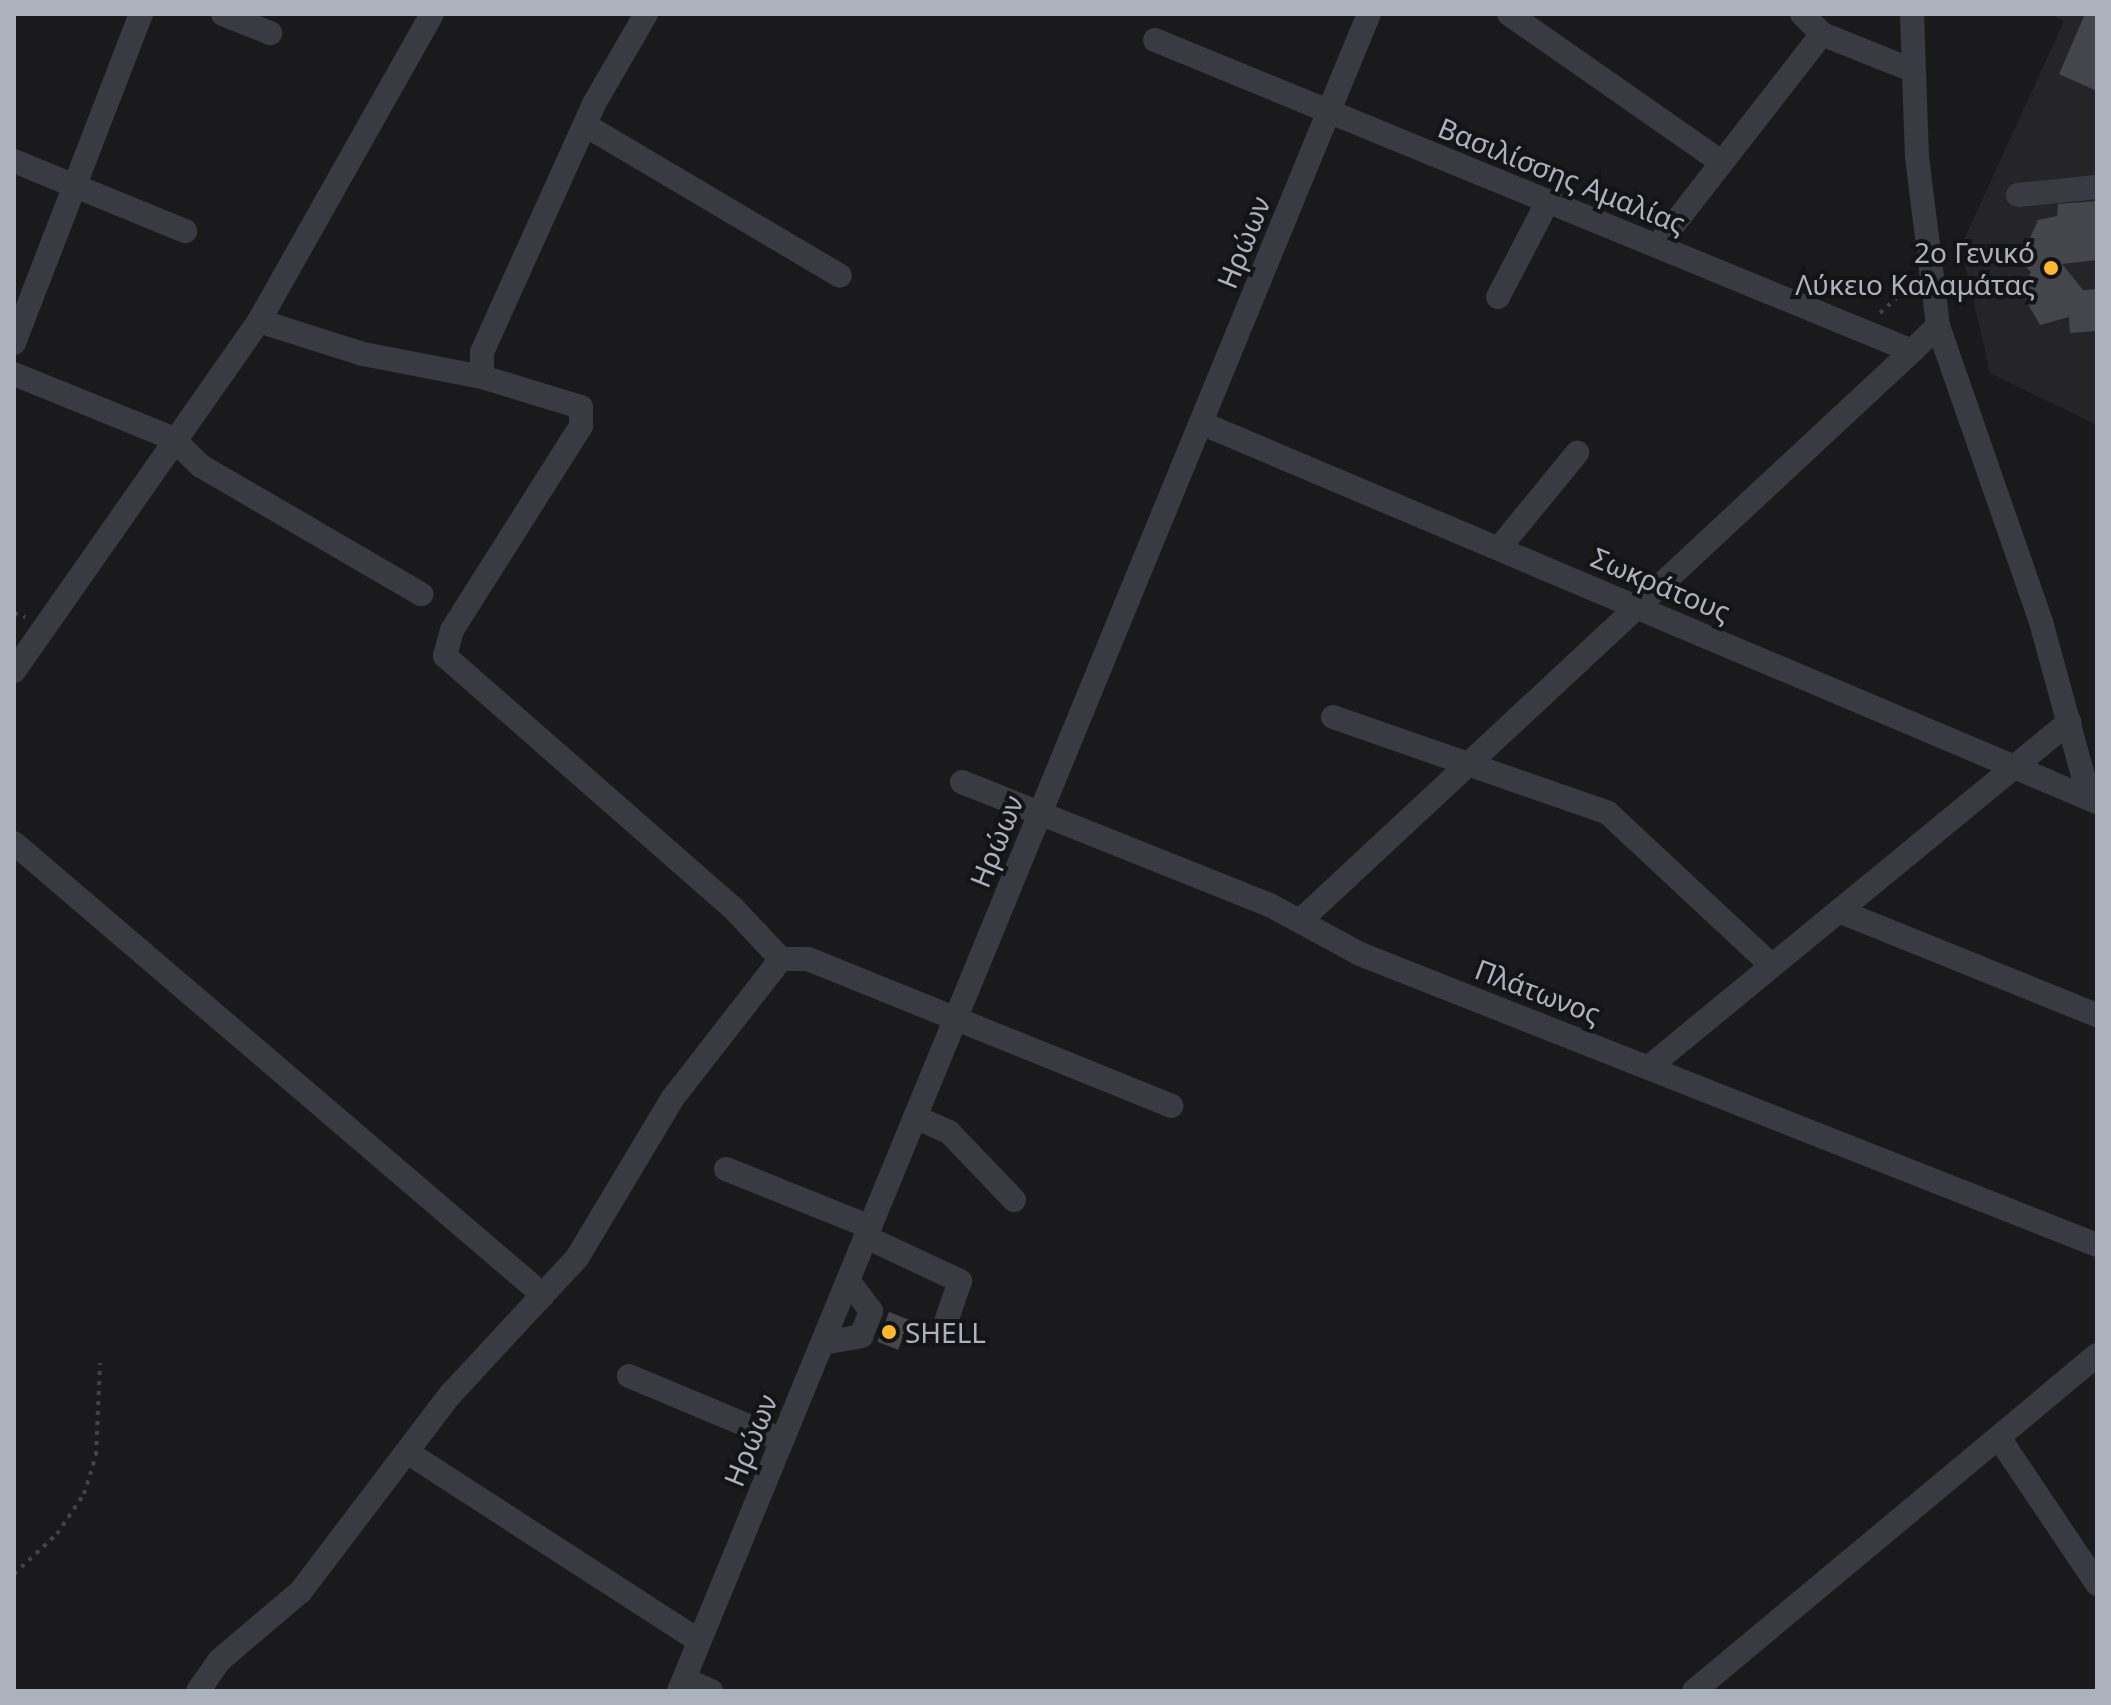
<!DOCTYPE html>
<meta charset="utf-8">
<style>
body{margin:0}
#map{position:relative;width:2111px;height:1705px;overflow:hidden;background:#1a1a1c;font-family:"Noto Sans",sans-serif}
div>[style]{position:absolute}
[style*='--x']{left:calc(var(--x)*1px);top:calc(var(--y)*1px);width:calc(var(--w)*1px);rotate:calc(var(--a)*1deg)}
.built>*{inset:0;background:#252529}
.building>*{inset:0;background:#44464c;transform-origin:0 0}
.path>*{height:4px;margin-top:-2px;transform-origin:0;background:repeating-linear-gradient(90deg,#404349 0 4px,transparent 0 10px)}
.minor>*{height:24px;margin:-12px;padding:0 12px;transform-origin:12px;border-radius:12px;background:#3a3b42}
.dots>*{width:22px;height:22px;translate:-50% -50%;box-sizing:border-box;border:4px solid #141417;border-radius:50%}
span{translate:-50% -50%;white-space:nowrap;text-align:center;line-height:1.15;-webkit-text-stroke:8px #141417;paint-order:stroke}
.street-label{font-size:28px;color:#abb1bd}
.poi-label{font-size:28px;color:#abb1bd}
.right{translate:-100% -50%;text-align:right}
.left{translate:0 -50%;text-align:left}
.frame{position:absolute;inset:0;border:16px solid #abb1bd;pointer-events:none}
</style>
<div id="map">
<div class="built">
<div style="clip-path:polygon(2051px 14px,2097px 14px,2097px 425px,1990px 373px,1961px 246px,2064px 21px)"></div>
</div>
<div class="building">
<div style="clip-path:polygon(2085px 14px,2097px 14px,2097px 91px,2059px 74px)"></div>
<div style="clip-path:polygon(2097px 201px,2097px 260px,2062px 264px,2083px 290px,2097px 289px,2097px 331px,2070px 333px,2069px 317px,2040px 325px,2020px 290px,2031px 272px,2020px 261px,2038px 220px,2057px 216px,2058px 204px)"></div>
<div style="left:889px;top:1312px;width:22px;height:32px;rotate:21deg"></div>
</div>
<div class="path">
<div style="--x:1880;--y:313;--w:43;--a:-42.2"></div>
<div style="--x:14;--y:613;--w:12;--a:20"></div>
<div style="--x:14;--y:1574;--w:59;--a:-42.9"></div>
<div style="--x:57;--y:1534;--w:48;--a:-56"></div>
<div style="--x:84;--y:1494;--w:41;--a:-72.9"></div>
<div style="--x:96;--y:1455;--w:92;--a:-87.5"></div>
</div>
<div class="minor">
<div style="--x:223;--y:14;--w:51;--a:22"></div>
<div style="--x:1509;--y:14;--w:257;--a:34.9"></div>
<div style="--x:1802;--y:14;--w:28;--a:45"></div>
<div style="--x:1822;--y:34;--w:97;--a:21.8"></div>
<div style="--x:1912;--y:14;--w:143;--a:88"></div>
<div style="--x:1917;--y:157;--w:170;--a:82.9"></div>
<div style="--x:1938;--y:326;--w:313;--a:70.8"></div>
<div style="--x:2041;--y:622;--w:182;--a:74.7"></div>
<div style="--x:1155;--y:40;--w:818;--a:22.33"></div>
<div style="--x:1912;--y:351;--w:36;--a:-44"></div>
<div style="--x:585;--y:125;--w:296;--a:30.6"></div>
<div style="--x:14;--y:161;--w:185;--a:22.3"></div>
<div style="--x:2018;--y:195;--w:79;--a:-5.8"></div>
<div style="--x:1657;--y:246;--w:269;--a:-52.1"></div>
<div style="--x:1498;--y:297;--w:108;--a:-62.5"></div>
<div style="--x:259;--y:321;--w:109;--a:17.6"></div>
<div style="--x:363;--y:354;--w:121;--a:10.9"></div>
<div style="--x:482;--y:377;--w:103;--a:16.9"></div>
<div style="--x:581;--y:407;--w:19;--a:90"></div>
<div style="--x:581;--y:426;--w:241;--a:122.3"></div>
<div style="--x:452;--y:630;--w:27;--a:105"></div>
<div style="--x:445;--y:656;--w:381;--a:41.2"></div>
<div style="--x:732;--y:907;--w:71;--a:46.7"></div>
<div style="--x:14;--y:343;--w:353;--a:-68.9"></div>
<div style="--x:14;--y:374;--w:170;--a:22.1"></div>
<div style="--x:172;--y:438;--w:40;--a:44"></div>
<div style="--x:201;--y:466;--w:255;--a:30.2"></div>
<div style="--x:482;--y:377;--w:25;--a:-90"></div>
<div style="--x:482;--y:352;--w:274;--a:-65.7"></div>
<div style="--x:595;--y:102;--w:102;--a:-59.9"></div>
<div style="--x:1201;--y:423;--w:973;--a:22.93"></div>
<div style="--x:1500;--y:547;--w:122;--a:-50.7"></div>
<div style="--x:14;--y:671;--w:427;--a:-55"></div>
<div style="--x:259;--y:321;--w:352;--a:-60.6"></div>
<div style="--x:1333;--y:717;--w:291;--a:19.2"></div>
<div style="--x:1608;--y:813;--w:224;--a:43"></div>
<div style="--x:962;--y:782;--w:332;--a:21.8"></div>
<div style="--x:1270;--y:905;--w:102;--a:28.6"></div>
<div style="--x:1360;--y:954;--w:792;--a:21.55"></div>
<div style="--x:14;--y:843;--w:696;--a:40.51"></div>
<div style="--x:1839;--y:911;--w:278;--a:22"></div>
<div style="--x:1301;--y:920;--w:835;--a:-42.96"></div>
<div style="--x:1649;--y:1067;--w:544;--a:-39.4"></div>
<div style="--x:915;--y:1117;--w:37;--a:24"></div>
<div style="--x:949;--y:1132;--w:94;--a:46.3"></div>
<div style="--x:726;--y:1169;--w:155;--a:21.9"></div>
<div style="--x:866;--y:1237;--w:104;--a:25.1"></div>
<div style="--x:960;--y:1281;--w:43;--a:108.9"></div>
<div style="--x:823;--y:1343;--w:39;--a:-10"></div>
<div style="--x:861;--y:1336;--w:27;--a:-68"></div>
<div style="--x:871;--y:1311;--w:38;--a:-127"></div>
<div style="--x:629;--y:1376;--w:166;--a:22.7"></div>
<div style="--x:1999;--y:1438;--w:176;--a:56.1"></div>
<div style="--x:407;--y:1452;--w:348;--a:32.9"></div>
<div style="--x:684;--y:1679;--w:30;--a:24"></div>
<div style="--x:198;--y:1691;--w:38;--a:-55"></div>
<div style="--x:220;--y:1660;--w:106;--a:-40.4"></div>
<div style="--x:301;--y:1591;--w:246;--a:-52.8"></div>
<div style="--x:450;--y:1395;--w:187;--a:-47.2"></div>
<div style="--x:577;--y:1258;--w:185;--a:-59.1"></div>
<div style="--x:672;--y:1099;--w:177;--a:-52.1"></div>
<div style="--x:781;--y:959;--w:27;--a:0"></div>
<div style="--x:808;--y:959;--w:392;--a:22"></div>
<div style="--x:679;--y:1691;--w:1813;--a:-67.64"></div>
<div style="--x:1694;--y:1691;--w:525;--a:-39.82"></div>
</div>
<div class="dots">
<div style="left:2051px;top:268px;background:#ffb82f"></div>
<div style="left:889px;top:1332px;background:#ffb82f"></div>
</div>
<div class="street-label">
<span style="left:1562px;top:175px;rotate:22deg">Βασιλίσσης Αμαλίας</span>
<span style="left:1243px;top:242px;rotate:-68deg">Ηρώων</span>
<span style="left:1661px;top:584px;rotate:23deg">Σωκράτους</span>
<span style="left:996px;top:841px;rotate:-68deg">Ηρώων</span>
<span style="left:1538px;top:991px;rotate:21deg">Πλάτωνος</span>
<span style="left:750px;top:1440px;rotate:-68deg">Ηρώων</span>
</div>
<div class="poi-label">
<span class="right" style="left:2035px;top:268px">2ο Γενικό<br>Λύκειο Καλαμάτας</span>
<span class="left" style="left:905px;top:1332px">SHELL</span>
</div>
<div class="frame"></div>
</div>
